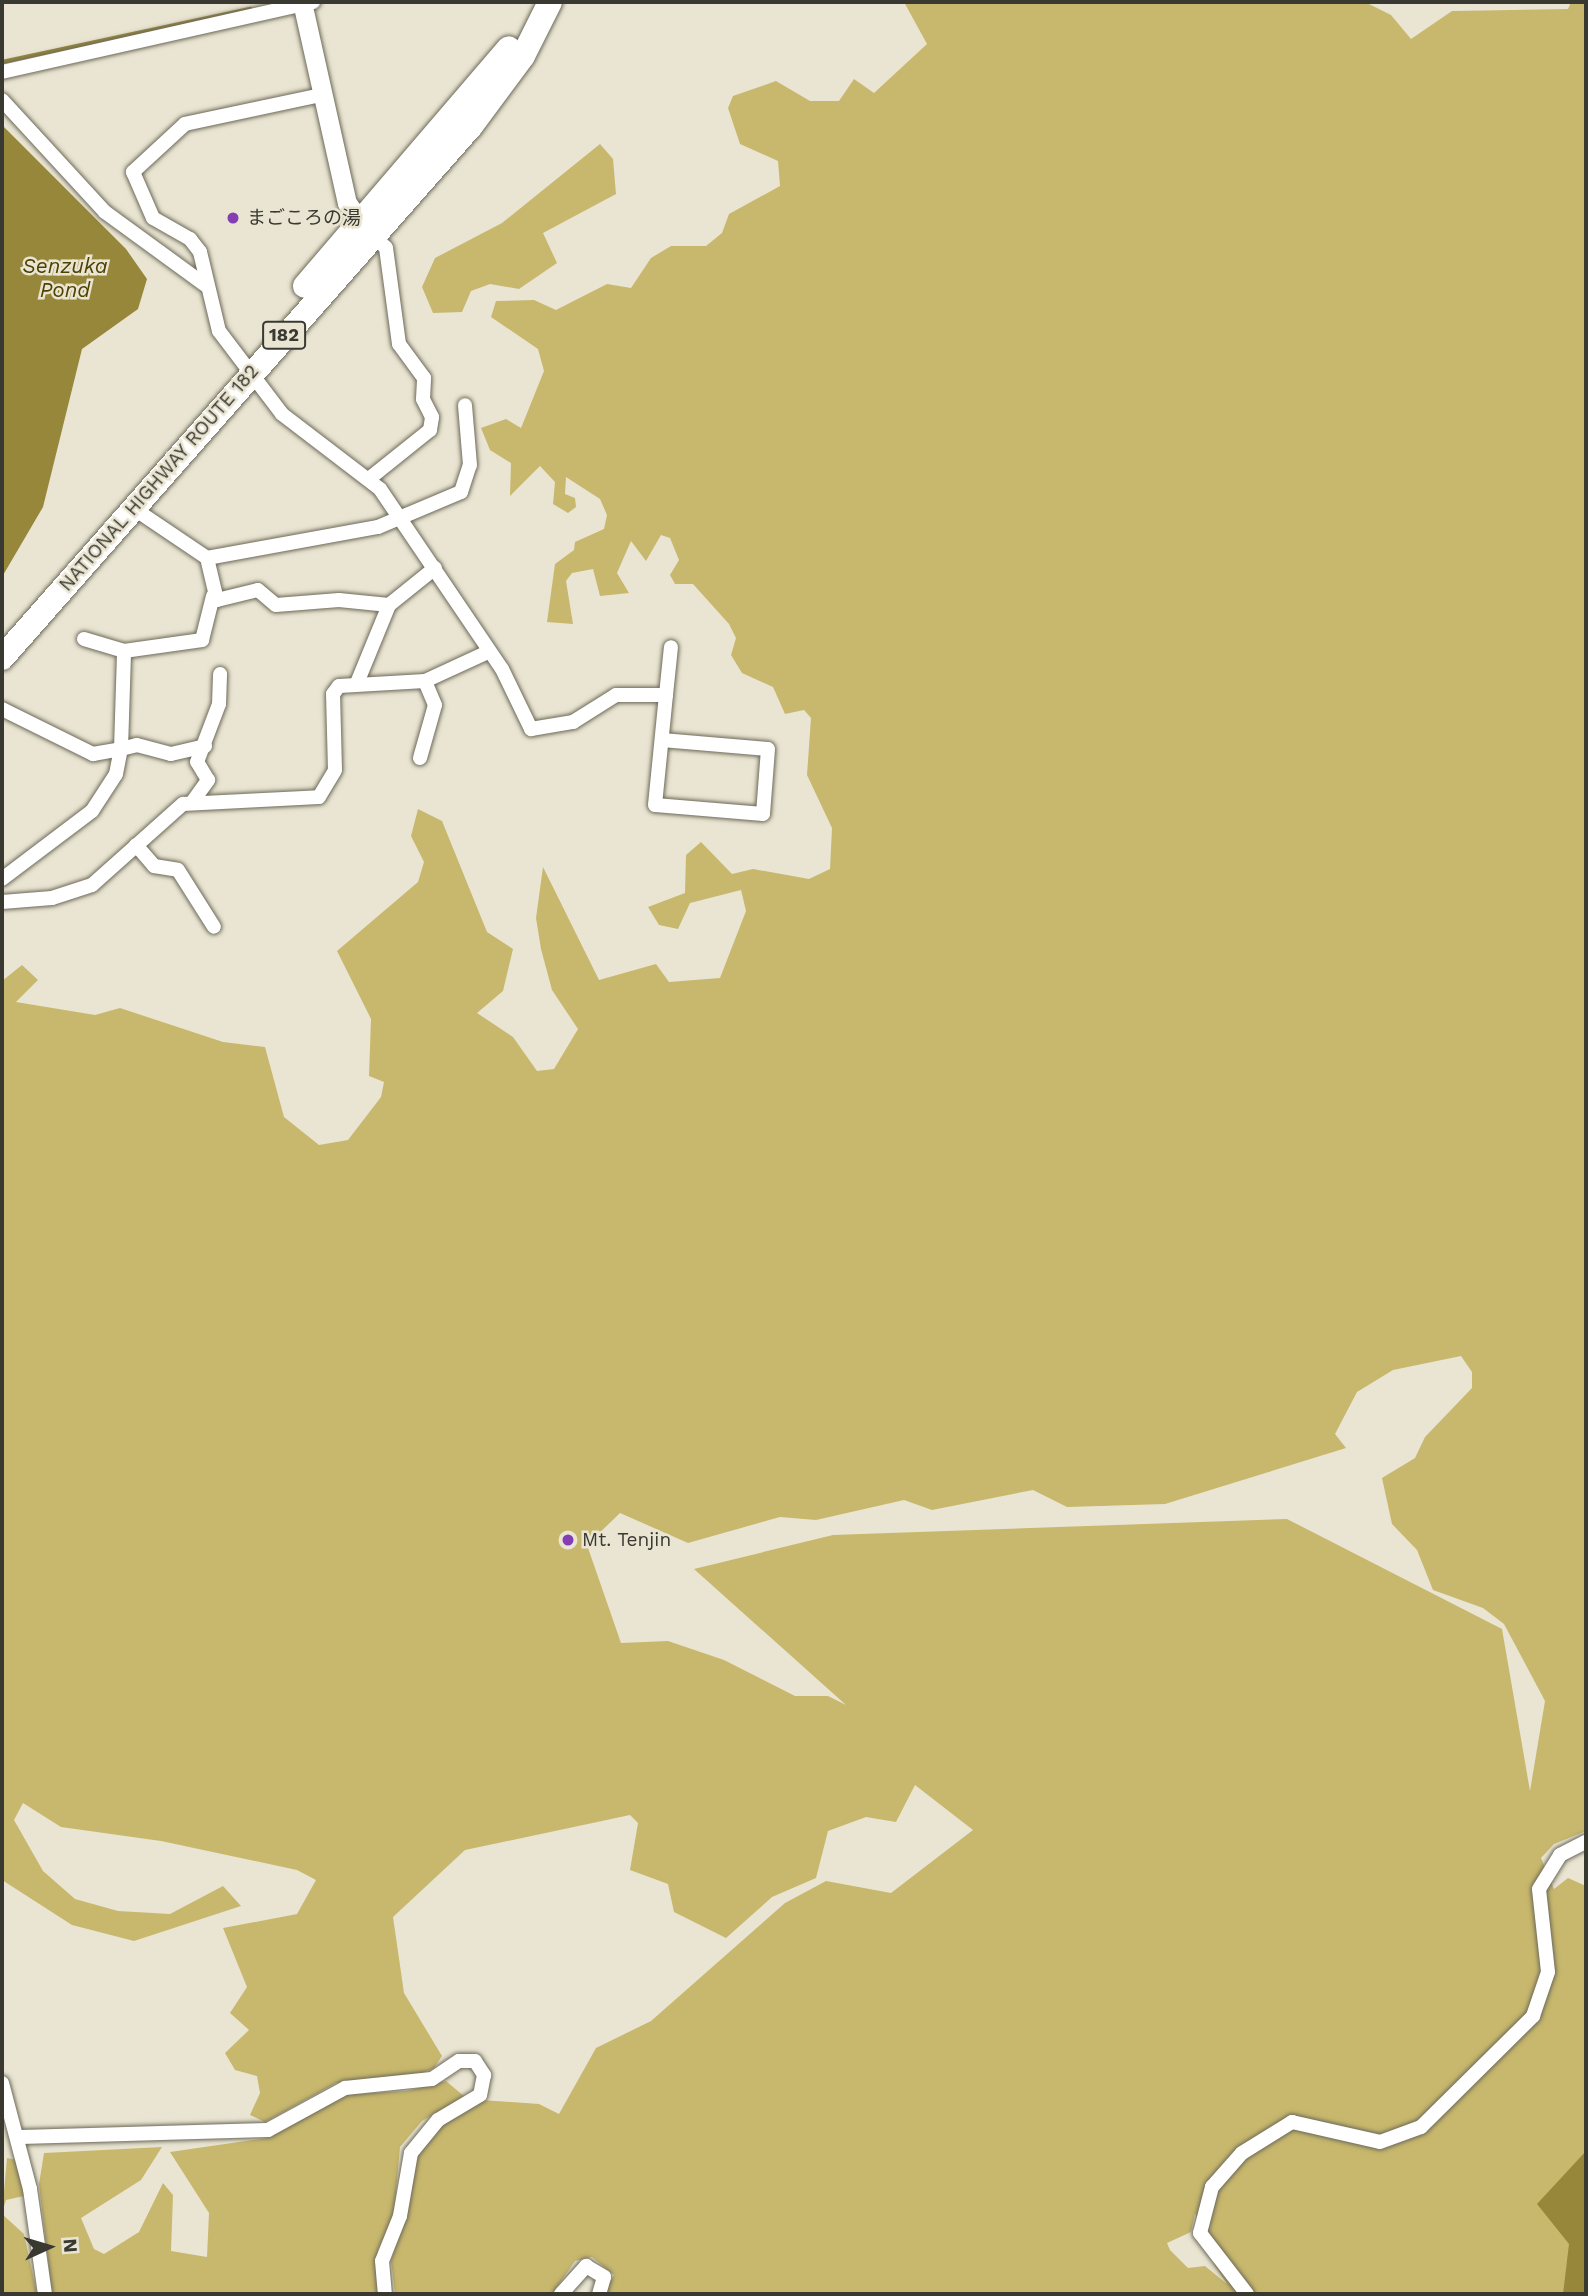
<!DOCTYPE html>
<meta charset="utf-8">
<style>
body{margin:0}
#map{position:relative;width:1588px;height:2296px;overflow:hidden;background:#e9e5d2;font-family:"Work Sans","Noto Sans JP",sans-serif}
div>[style]{position:absolute}
[style*='--x']{left:calc(var(--x)*1px);top:calc(var(--y)*1px);width:calc(var(--w)*1px);rotate:calc(var(--a)*1deg)}
.green>*{inset:0;background:#c8b86d}
.water>*{inset:0;background:#96873a}
.stream>*{height:3.5px;margin:-1.75px;padding:0 1.75px;transform-origin:1.75px;border-radius:1.75px;background:#96873a}
.roads{filter:drop-shadow(0 0 2px #6d6959) drop-shadow(0 0 2px #6d6959)}
.minor>*{height:14px;margin:-7px;padding:0 7px;transform-origin:7px;border-radius:7px;background:#fff}
.tertiary>*{height:19px;margin:-9.5px;padding:0 9.5px;transform-origin:9.5px;border-radius:9.5px;background:#fff}
.trunk>*{height:24px;margin:-12px;padding:0 12px;transform-origin:12px;border-radius:12px;background:#fff}
.dots>*{width:19px;height:19px;translate:-50% -50%;box-sizing:border-box;border:4px solid #e9e5d2;border-radius:50%}
span{translate:-50% -50%;white-space:nowrap;text-align:center;line-height:1.15;-webkit-text-stroke:5px #e9e5d2;paint-order:stroke}
.shield-label span{padding:2px 5px;background:#e9e5d2;border:2px solid;border-radius:5px;-webkit-text-stroke-width:0}
.shield-label{font-size:18px;color:#3a3931;font-weight:700}
.poi-label{font-size:19px;color:#3a3931}
.left{translate:0 -50%;text-align:left}
.street-label{font-size:19px;color:#3a3931}
.water-label{font-size:21px;color:#4e4202;font-style:italic}
.frame{position:absolute;inset:0;border:4px solid #3a3931;pointer-events:none}
.north{position:absolute;left:14px;top:2212px;width:70px;height:70px;-webkit-text-stroke:5px #e9e5d2;paint-order:stroke;rotate:86deg;font-size:19px;font-weight:700;line-height:28px;text-align:center;color:#3a3931}
.north::after{content:'';display:block;margin:auto;width:24px;height:32px;background:#3a3931;clip-path:polygon(50% 0,100% 100%,50% 72%,0 100%)}
</style>
<div id="map">
<div class="green">
<div style="clip-path:polygon(evenodd,904px 2px,1365px 2px,1391px 15px,1411px 39px,1452px 11px,1568px 9px,1571px 2px,1586px 2px,1586px 1831px,1554px 1844px,1541px 1858px,1554px 1889px,1568px 1878px,1586px 1886px,1586px 2294px,604px 2294px,614px 2275px,592px 2257px,575px 2261px,552px 2294px,395px 2294px,391px 2260px,407px 2213px,416px 2152px,444px 2121px,481px 2100px,539px 2104px,559px 2114px,596px 2048px,651px 2021px,785px 1903px,826px 1881px,891px 1893px,973px 1830px,915px 1785px,896px 1822px,866px 1817px,828px 1831px,816px 1878px,772px 1897px,726px 1938px,674px 1912px,668px 1884px,630px 1870px,638px 1823px,630px 1815px,465px 1850px,393px 1917px,404px 1993px,442px 2056px,434px 2068px,414px 2077px,336px 2083px,265px 2122px,250px 2115px,260px 2093px,257px 2076px,235px 2070px,225px 2053px,249px 2030px,230px 2013px,247px 1987px,223px 1928px,297px 1914px,316px 1880px,297px 1870px,161px 1841px,61px 1827px,23px 1803px,14px 1820px,43px 1871px,75px 1899px,118px 1911px,170px 1914px,223px 1886px,241px 1906px,134px 1941px,72px 1925px,2px 1880px,2px 981px,22px 965px,38px 980px,16px 1002px,95px 1015px,120px 1008px,223px 1042px,265px 1047px,284px 1117px,319px 1145px,348px 1140px,381px 1097px,384px 1082px,369px 1076px,371px 1019px,337px 951px,418px 882px,424px 862px,411px 836px,418px 809px,442px 821px,487px 932px,513px 949px,503px 991px,477px 1013px,513px 1037px,537px 1071px,554px 1069px,578px 1029px,552px 990px,541px 949px,536px 918px,543px 867px,599px 980px,656px 964px,669px 982px,720px 978px,746px 911px,741px 890px,690px 903px,678px 929px,659px 925px,648px 907px,685px 893px,686px 855px,701px 842px,732px 874px,753px 869px,809px 879px,830px 869px,832px 828px,807px 775px,811px 718px,804px 710px,785px 714px,773px 687px,742px 673px,731px 655px,736px 638px,729px 624px,693px 584px,675px 584px,670px 575px,679px 560px,670px 538px,661px 535px,646px 561px,631px 541px,617px 573px,629px 593px,600px 596px,593px 569px,572px 573px,566px 581px,573px 624px,547px 622px,555px 564px,574px 550px,575px 542px,604px 529px,607px 515px,600px 499px,566px 477px,565px 494px,575px 498px,576px 507px,568px 513px,553px 504px,555px 482px,540px 466px,510px 496px,511px 463px,490px 450px,481px 428px,506px 419px,521px 428px,544px 371px,538px 349px,491px 317px,496px 301px,534px 300px,556px 310px,607px 284px,631px 288px,651px 258px,671px 246px,706px 246px,722px 233px,729px 214px,780px 186px,778px 161px,740px 144px,728px 108px,733px 96px,776px 81px,810px 101px,839px 101px,854px 79px,874px 93px,927px 44px,904px 2px,1461px 1356px,1472px 1372px,1472px 1388px,1425px 1437px,1415px 1458px,1382px 1478px,1392px 1524px,1417px 1550px,1433px 1590px,1483px 1608px,1504px 1624px,1545px 1701px,1530px 1791px,1502px 1629px,1287px 1519px,833px 1535px,694px 1569px,846px 1705px,828px 1696px,795px 1696px,724px 1660px,668px 1641px,621px 1643px,587px 1545px,620px 1513px,688px 1543px,780px 1517px,816px 1520px,904px 1500px,932px 1510px,1033px 1490px,1067px 1507px,1165px 1504px,1346px 1448px,1335px 1434px,1357px 1392px,1393px 1370px,1461px 1356px,904px 2px,1195px 2213px,1215px 2266px,1227px 2284px,1205px 2266px,1188px 2268px,1170px 2250px,1167px 2243px,1191px 2232px,1195px 2213px)"></div>
<div style="clip-path:polygon(600px 144px,613px 159px,616px 194px,543px 233px,557px 263px,519px 289px,490px 284px,471px 291px,462px 312px,433px 313px,422px 287px,435px 258px,502px 223px)"></div>
<div style="clip-path:polygon(446px 2081px,465px 2097px,422px 2121px,400px 2147px,394px 2214px,378px 2250px,379px 2294px,52px 2294px,39px 2184px,44px 2153px,162px 2147px,141px 2180px,81px 2218px,94px 2249px,104px 2254px,139px 2232px,163px 2183px,173px 2195px,171px 2251px,207px 2257px,209px 2213px,170px 2152px,267px 2138px,336px 2095px,407px 2091px)"></div>
<div style="clip-path:polygon(7px 2158px,17px 2160px,24px 2196px,6px 2200px,2px 2213px)"></div>
<div style="clip-path:polygon(2px 2214px,24px 2234px,37px 2294px,2px 2294px)"></div>
</div>
<div class="water">
<div style="clip-path:polygon(2px 125px,126px 249px,147px 279px,138px 309px,82px 349px,43px 507px,2px 577px)"></div>
<div style="clip-path:polygon(1586px 2151px,1586px 2294px,1563px 2294px,1569px 2244px,1537px 2204px)"></div>
</div>
<div class="stream">
<div style="--x:2;--y:62;--w:254;--a:-12.1"></div>
</div>
<div class="roads">
<div class="minor">
<div style="--x:2;--y:72;--w:319;--a:-12.7"></div>
<div style="--x:321;--y:95;--w:139;--a:168"></div>
<div style="--x:185;--y:124;--w:71;--a:137.3"></div>
<div style="--x:133;--y:172;--w:50;--a:66.5"></div>
<div style="--x:153;--y:218;--w:43;--a:29.6"></div>
<div style="--x:190;--y:239;--w:16;--a:52"></div>
<div style="--x:200;--y:252;--w:81;--a:76.5"></div>
<div style="--x:219;--y:331;--w:104;--a:52.8"></div>
<div style="--x:282;--y:414;--w:123;--a:37.4"></div>
<div style="--x:380;--y:489;--w:217;--a:55.9"></div>
<div style="--x:502;--y:669;--w:67;--a:64.2"></div>
<div style="--x:531;--y:729;--w:43;--a:-9.5"></div>
<div style="--x:573;--y:722;--w:51;--a:-32.1"></div>
<div style="--x:616;--y:695;--w:50;--a:0"></div>
<div style="--x:2;--y:100;--w:152;--a:47.4"></div>
<div style="--x:105;--y:212;--w:124;--a:36.1"></div>
<div style="--x:370;--y:478;--w:77;--a:-38.7"></div>
<div style="--x:430;--y:430;--w:13;--a:-81"></div>
<div style="--x:432;--y:417;--w:20;--a:-117"></div>
<div style="--x:423;--y:399;--w:21;--a:-87"></div>
<div style="--x:424;--y:378;--w:42;--a:-126.3"></div>
<div style="--x:399;--y:344;--w:97;--a:-97.7"></div>
<div style="--x:386;--y:248;--w:18;--a:-135"></div>
<div style="--x:133;--y:508;--w:89;--a:34"></div>
<div style="--x:207;--y:558;--w:43;--a:76.6"></div>
<div style="--x:217;--y:600;--w:42;--a:-13.7"></div>
<div style="--x:258;--y:590;--w:23;--a:40"></div>
<div style="--x:276;--y:605;--w:63;--a:-4.5"></div>
<div style="--x:339;--y:600;--w:50;--a:5.7"></div>
<div style="--x:207;--y:558;--w:174;--a:-10.3"></div>
<div style="--x:378;--y:527;--w:90;--a:-22.9"></div>
<div style="--x:461;--y:492;--w:28;--a:-72"></div>
<div style="--x:470;--y:465;--w:60;--a:-94.8"></div>
<div style="--x:84;--y:639;--w:42;--a:16.7"></div>
<div style="--x:124;--y:651;--w:79;--a:-8"></div>
<div style="--x:202;--y:640;--w:45;--a:-76"></div>
<div style="--x:357;--y:683;--w:84;--a:-67.7"></div>
<div style="--x:389;--y:605;--w:59;--a:-38.8"></div>
<div style="--x:2;--y:709;--w:102;--a:26.3"></div>
<div style="--x:93;--y:754;--w:28;--a:-10"></div>
<div style="--x:121;--y:749;--w:98;--a:-88.2"></div>
<div style="--x:662;--y:740;--w:106;--a:4.9"></div>
<div style="--x:768;--y:749;--w:65;--a:94.4"></div>
<div style="--x:763;--y:814;--w:108;--a:-175.2"></div>
<div style="--x:655;--y:805;--w:111;--a:-84.3"></div>
<div style="--x:666;--y:695;--w:48;--a:-84.1"></div>
<div style="--x:420;--y:758;--w:55;--a:-74.2"></div>
<div style="--x:435;--y:705;--w:26;--a:-113"></div>
<div style="--x:193;--y:801;--w:26;--a:-54"></div>
<div style="--x:208;--y:780;--w:21;--a:-121"></div>
<div style="--x:197;--y:762;--w:62;--a:-69.2"></div>
<div style="--x:219;--y:704;--w:30;--a:-88"></div>
<div style="--x:136;--y:845;--w:28;--a:49"></div>
<div style="--x:154;--y:866;--w:24;--a:9"></div>
<div style="--x:178;--y:870;--w:67;--a:57.7"></div>
<div style="--x:2;--y:879;--w:113;--a:-37.1"></div>
<div style="--x:92;--y:811;--w:44;--a:-57"></div>
<div style="--x:116;--y:774;--w:25;--a:-79"></div>
<div style="--x:121;--y:749;--w:16;--a:-14"></div>
<div style="--x:137;--y:745;--w:35;--a:15"></div>
<div style="--x:171;--y:754;--w:35;--a:-13"></div>
<div style="--x:2;--y:902;--w:50;--a:-4.6"></div>
<div style="--x:52;--y:898;--w:42;--a:-18"></div>
<div style="--x:92;--y:885;--w:122;--a:-41.7"></div>
<div style="--x:183;--y:804;--w:136;--a:-2.9"></div>
<div style="--x:319;--y:797;--w:31;--a:-59"></div>
<div style="--x:335;--y:770;--w:76;--a:-91.5"></div>
<div style="--x:333;--y:694;--w:10;--a:-53"></div>
<div style="--x:339;--y:686;--w:86;--a:-3.3"></div>
<div style="--x:425;--y:681;--w:69;--a:-24.7"></div>
<div style="--x:2;--y:2083;--w:110;--a:75.2"></div>
<div style="--x:30;--y:2189;--w:106;--a:81.9"></div>
<div style="--x:19;--y:2137;--w:249;--a:-1.6"></div>
<div style="--x:268;--y:2130;--w:88;--a:-28.6"></div>
<div style="--x:345;--y:2088;--w:87;--a:-5.9"></div>
<div style="--x:432;--y:2079;--w:32;--a:-34"></div>
<div style="--x:459;--y:2061;--w:16;--a:0"></div>
<div style="--x:475;--y:2061;--w:17;--a:57"></div>
<div style="--x:484;--y:2075;--w:20;--a:101"></div>
<div style="--x:480;--y:2095;--w:49;--a:149.2"></div>
<div style="--x:438;--y:2120;--w:43;--a:129.3"></div>
<div style="--x:411;--y:2153;--w:64;--a:99.9"></div>
<div style="--x:400;--y:2216;--w:48;--a:111.8"></div>
<div style="--x:382;--y:2261;--w:33;--a:85"></div>
<div style="--x:561;--y:2294;--w:38;--a:-48"></div>
<div style="--x:586;--y:2266;--w:21;--a:31"></div>
<div style="--x:604;--y:2277;--w:18;--a:106"></div>
<div style="--x:1247;--y:2294;--w:77;--a:-127.6"></div>
<div style="--x:1200;--y:2233;--w:48;--a:-75.4"></div>
<div style="--x:1212;--y:2187;--w:45;--a:-48.6"></div>
<div style="--x:1242;--y:2153;--w:59;--a:-31.8"></div>
<div style="--x:1292;--y:2122;--w:90;--a:12.8"></div>
<div style="--x:1380;--y:2142;--w:44;--a:-20.1"></div>
<div style="--x:1421;--y:2127;--w:158;--a:-44.7"></div>
<div style="--x:1533;--y:2016;--w:46;--a:-71.2"></div>
<div style="--x:1548;--y:1972;--w:83;--a:-96.2"></div>
<div style="--x:1539;--y:1889;--w:40;--a:-58"></div>
<div style="--x:1560;--y:1855;--w:29;--a:-27"></div>
</div>
<div class="tertiary">
<div style="--x:302;--y:2;--w:206;--a:77.4"></div>
<div style="--x:347;--y:203;--w:34;--a:53"></div>
</div>
<div class="trunk">
<div style="--x:305;--y:286;--w:313;--a:-49.4"></div>
<div style="--x:2;--y:658;--w:709;--a:-48.6"></div>
<div style="--x:471;--y:126;--w:87;--a:-53.4"></div>
<div style="--x:523;--y:56;--w:60;--a:-63.4"></div>
</div>
</div>
<div class="dots">
<div style="left:233px;top:218px;background:#823eb2"></div>
<div style="left:568px;top:1540px;background:#823eb2"></div>
</div>
<div class="shield-label">
<span style="left:284px;top:335px">182</span>
</div>
<div class="poi-label">
<span class="left" style="left:247px;top:218px">まごころの湯</span>
<span class="left" style="left:582px;top:1540px">Mt. Tenjin</span>
</div>
<div class="street-label">
<span style="left:159px;top:478px;rotate:-49deg">NATIONAL HIGHWAY ROUTE 182</span>
</div>
<div class="water-label">
<span style="left:65px;top:278px">Senzuka<br>Pond</span>
</div>
<div class="frame"></div>
<div class="north">N</div>
</div>
